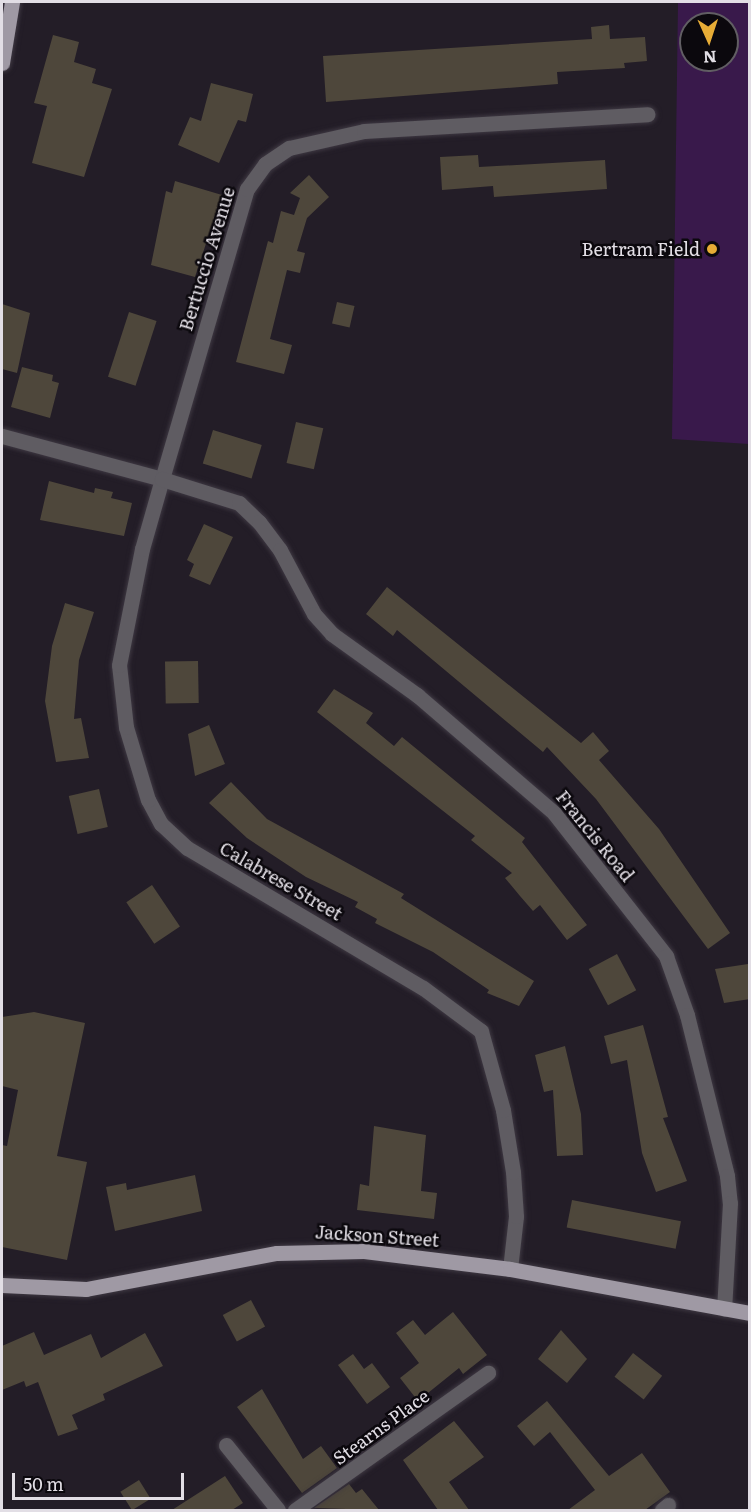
<!DOCTYPE html>
<style>
body{margin:0}
#map{position:relative;width:751px;height:1512px;overflow:hidden;background:#231d27;font-family:Literata,serif}
div>[style]{position:absolute}
[style*='--x']{left:calc(var(--x)*1px);top:calc(var(--y)*1px);width:calc(var(--w)*1px);rotate:calc(var(--a)*1deg)}
.green>*{inset:0;background:#39194b}
.building>*{inset:0;background:#4e473b;transform-origin:0 0}
.roads{filter:drop-shadow(0 0 2px #3e3842) drop-shadow(0 0 2px #3e3842)}
.minor>*{height:15px;margin:-7.5px;padding:0 7.5px;transform-origin:7.5px;border-radius:7.5px;background:#5f5c62}
.major>*{height:15px;margin:-7.5px;padding:0 7.5px;transform-origin:7.5px;border-radius:7.5px;background:#9f99a4}
.dots>*{width:16px;height:16px;translate:-50% -50%;box-sizing:border-box;border:3px solid #0b080d;border-radius:50%}
span{translate:-50% -50%;white-space:nowrap;text-align:center;line-height:1.15;-webkit-text-stroke:5px #0b080d;paint-order:stroke}
.poi-label{font-size:18px;color:#e2dee5}
.right{translate:-100% -50%;text-align:right}
.street-label{font-size:18px;color:#e2dee5}
.frame{position:absolute;inset:0;border:3px solid #e2dee5;pointer-events:none}
.north{position:absolute;left:679px;top:12px;width:60px;height:60px;box-sizing:border-box;background:#0b080d;border:2px solid #615e63;border-radius:50%;rotate:177deg;font-size:16px;font-weight:700;line-height:24px;text-align:center;color:#e2dee5}
.north::after{content:'';display:block;margin:auto;width:21px;height:27px;background:#e7ac36;clip-path:polygon(50% 0,100% 100%,50% 72%,0 100%)}
.scale{position:absolute;left:12px;top:1473px;width:172px;height:27px;box-sizing:border-box;border:3px solid #e2dee5;border-top:0;padding-left:8px;font-size:18px;line-height:21px;white-space:nowrap;color:#e2dee5;-webkit-text-stroke:4px #0b080d;paint-order:stroke}
</style>
<div id="map">
<div class="green">
<div style="clip-path:polygon(evenodd,678px 2px,749px 2px,749px 444px,672px 439px,678px 2px,691px 24px,727px 24px,727px 60px,691px 60px,691px 24px)"></div>
</div>
<div class="building">
<div style="clip-path:polygon(609px 25px,610px 39px,645px 37px,647px 61px,624px 63px,625px 68px,557px 72px,558px 84px,326px 102px,323px 56px,592px 39px,591px 27px)"></div>
<div style="clip-path:polygon(53px 35px,79px 42px,74px 62px,96px 69px,92px 83px,112px 89px,84px 177px,32px 163px,47px 106px,34px 103px)"></div>
<div style="clip-path:polygon(211px 83px,253px 94px,246px 122px,238px 120px,219px 163px,178px 145px,190px 117px,201px 121px)"></div>
<div style="clip-path:polygon(478px 155px,479px 167px,605px 160px,607px 189px,494px 197px,493px 186px,442px 190px,440px 157px)"></div>
<div style="clip-path:polygon(309px 175px,329px 197px,307px 218px,297px 251px,305px 253px,300px 273px,287px 270px,270px 339px,292px 345px,284px 374px,236px 362px,268px 241px,273px 243px,281px 211px,294px 215px,300px 198px,290px 193px)"></div>
<div style="clip-path:polygon(175px 181px,222px 195px,195px 277px,151px 265px,166px 191px,172px 193px)"></div>
<div style="left:337px;top:302px;width:18px;height:22px;rotate:13deg"></div>
<div style="clip-path:polygon(2px 304px,30px 313px,17px 373px,2px 369px)"></div>
<div style="left:129px;top:312px;width:29px;height:68px;rotate:18deg"></div>
<div style="clip-path:polygon(22px 367px,53px 375px,52px 381px,59px 383px,50px 418px,11px 407px)"></div>
<div style="left:296px;top:422px;width:28px;height:42px;rotate:13deg"></div>
<div style="left:213px;top:430px;width:51px;height:35px;rotate:17deg"></div>
<div style="clip-path:polygon(49px 481px,94px 493px,95px 488px,113px 492px,111px 498px,132px 503px,124px 536px,40px 520px)"></div>
<div style="clip-path:polygon(204px 524px,233px 537px,210px 585px,189px 576px,194px 564px,187px 560px)"></div>
<div style="clip-path:polygon(387px 587px,581px 743px,593px 732px,609px 751px,599px 760px,659px 829px,730px 933px,708px 949px,596px 799px,547px 747px,543px 752px,397px 630px,393px 636px,366px 614px)"></div>
<div style="clip-path:polygon(65px 603px,94px 612px,79px 660px,74px 719px,81px 718px,89px 758px,56px 762px,45px 701px,52px 646px)"></div>
<div style="left:198px;top:661px;width:42px;height:33px;rotate:89deg"></div>
<div style="clip-path:polygon(334px 689px,373px 713px,366px 723px,394px 746px,402px 737px,525px 838px,522px 842px,587px 925px,567px 940px,540px 905px,533px 911px,520px 896px,505px 878px,512px 873px,471px 840px,475px 836px,317px 712px)"></div>
<div style="clip-path:polygon(209px 725px,225px 764px,195px 776px,188px 734px)"></div>
<div style="clip-path:polygon(231px 782px,267px 819px,404px 894px,401px 898px,534px 981px,519px 1006px,487px 993px,489px 990px,433px 952px,375px 923px,377px 919px,355px 907px,358px 902px,306px 877px,247px 838px,209px 803px)"></div>
<div style="left:99px;top:789px;width:39px;height:31px;rotate:77deg"></div>
<div style="left:152px;top:885px;width:50px;height:31px;rotate:56deg"></div>
<div style="left:617px;top:954px;width:41px;height:32px;rotate:62deg"></div>
<div style="clip-path:polygon(748px 964px,750px 999px,724px 1003px,715px 969px)"></div>
<div style="clip-path:polygon(34px 1012px,85px 1023px,57px 1156px,87px 1162px,67px 1260px,2px 1247px,2px 1145px,7px 1146px,18px 1090px,2px 1086px,2px 1017px)"></div>
<div style="clip-path:polygon(643px 1025px,668px 1117px,663px 1118px,687px 1181px,656px 1192px,642px 1153px,627px 1060px,611px 1064px,604px 1036px)"></div>
<div style="clip-path:polygon(565px 1046px,581px 1114px,583px 1155px,557px 1156px,553px 1090px,544px 1092px,535px 1055px)"></div>
<div style="clip-path:polygon(374px 1126px,426px 1135px,421px 1191px,437px 1193px,434px 1219px,357px 1210px,360px 1184px,369px 1186px)"></div>
<div style="clip-path:polygon(195px 1175px,202px 1211px,115px 1231px,106px 1187px,126px 1183px,127px 1190px)"></div>
<div style="left:572px;top:1200px;width:111px;height:28px;rotate:11deg"></div>
<div style="left:251px;top:1300px;width:30px;height:32px;rotate:62deg"></div>
<div style="clip-path:polygon(453px 1312px,487px 1355px,463px 1374px,459px 1368px,418px 1401px,400px 1378px,419px 1363px,396px 1333px,413px 1320px,425px 1335px)"></div>
<div style="clip-path:polygon(561px 1330px,587px 1359px,567px 1383px,538px 1359px)"></div>
<div style="clip-path:polygon(34px 1332px,44px 1355px,91px 1334px,101px 1358px,145px 1333px,163px 1366px,103px 1394px,105px 1400px,72px 1415px,78px 1429px,58px 1436px,38px 1382px,26px 1387px,24px 1381px,2px 1390px,2px 1346px)"></div>
<div style="left:633px;top:1353px;width:37px;height:30px;rotate:38deg"></div>
<div style="clip-path:polygon(353px 1354px,364px 1369px,372px 1363px,390px 1387px,367px 1404px,338px 1365px)"></div>
<div style="clip-path:polygon(262px 1389px,303px 1459px,321px 1446px,337px 1468px,302px 1493px,237px 1407px)"></div>
<div style="clip-path:polygon(547px 1401px,609px 1476px,642px 1453px,670px 1492px,645px 1510px,568px 1510px,595px 1490px,550px 1432px,534px 1446px,517px 1426px)"></div>
<div style="clip-path:polygon(454px 1421px,484px 1457px,449px 1482px,469px 1510px,438px 1510px,403px 1460px)"></div>
<div style="clip-path:polygon(225px 1476px,243px 1503px,232px 1510px,172px 1510px)"></div>
<div style="left:139px;top:1480px;width:22px;height:22px;rotate:58deg"></div>
<div style="clip-path:polygon(349px 1484px,356px 1493px,362px 1489px,379px 1510px,314px 1508px)"></div>
</div>
<div class="roads">
<div class="minor">
<div style="--x:2;--y:436;--w:166;--a:15"></div>
<div style="--x:162;--y:479;--w:302;--a:-73.7"></div>
<div style="--x:247;--y:189;--w:31;--a:-54"></div>
<div style="--x:265;--y:164;--w:29;--a:-34"></div>
<div style="--x:289;--y:148;--w:77;--a:-12.8"></div>
<div style="--x:364;--y:131;--w:284;--a:-3.4"></div>
<div style="--x:510;--y:1269;--w:53;--a:-83.5"></div>
<div style="--x:516;--y:1216;--w:44;--a:-93.9"></div>
<div style="--x:513;--y:1172;--w:63;--a:-99.2"></div>
<div style="--x:503;--y:1110;--w:82;--a:-105.6"></div>
<div style="--x:481;--y:1031;--w:72;--a:-143.4"></div>
<div style="--x:423;--y:988;--w:274;--a:-149.3"></div>
<div style="--x:187;--y:848;--w:35;--a:-137"></div>
<div style="--x:161;--y:824;--w:27;--a:-118"></div>
<div style="--x:148;--y:800;--w:76;--a:-106.8"></div>
<div style="--x:126;--y:727;--w:62;--a:-96.4"></div>
<div style="--x:119;--y:665;--w:118;--a:-78.8"></div>
<div style="--x:142;--y:549;--w:73;--a:-74.1"></div>
<div style="--x:162;--y:479;--w:81;--a:17.3"></div>
<div style="--x:239;--y:503;--w:28;--a:44"></div>
<div style="--x:259;--y:522;--w:35;--a:53"></div>
<div style="--x:280;--y:550;--w:72;--a:62"></div>
<div style="--x:314;--y:614;--w:27;--a:48"></div>
<div style="--x:332;--y:634;--w:105;--a:35.7"></div>
<div style="--x:417;--y:695;--w:181;--a:40.7"></div>
<div style="--x:554;--y:813;--w:182;--a:51.9"></div>
<div style="--x:666;--y:956;--w:63;--a:70.4"></div>
<div style="--x:687;--y:1015;--w:166;--a:76"></div>
<div style="--x:727;--y:1176;--w:27;--a:84"></div>
<div style="--x:730;--y:1203;--w:106;--a:93.2"></div>
<div style="--x:226;--y:1445;--w:83;--a:51.3"></div>
<div style="--x:295;--y:1510;--w:237;--a:-35.4"></div>
<div style="--x:662;--y:1510;--w:8;--a:-40"></div>
</div>
<div class="major">
<div style="--x:2;--y:63;--w:62;--a:-80.7"></div>
<div style="--x:2;--y:1285;--w:84;--a:2.7"></div>
<div style="--x:86;--y:1289;--w:194;--a:-10.7"></div>
<div style="--x:277;--y:1253;--w:87;--a:-1.3"></div>
<div style="--x:364;--y:1251;--w:147;--a:7"></div>
<div style="--x:510;--y:1269;--w:244;--a:10.4"></div>
</div>
</div>
<div class="dots">
<div style="left:712px;top:249px;background:#e7ac36"></div>
</div>
<div class="poi-label">
<span class="right" style="left:700px;top:249px">Bertram Field</span>
</div>
<div class="street-label">
<span style="left:207px;top:259px;rotate:-73deg">Bertuccio Avenue</span>
<span style="left:595px;top:836px;rotate:51deg">Francis Road</span>
<span style="left:281px;top:881px;rotate:30deg">Calabrese Street</span>
<span style="left:377px;top:1236px;rotate:4deg">Jackson Street</span>
<span style="left:381px;top:1427px;rotate:-36deg">Stearns Place</span>
</div>
<div class="frame"></div>
<div class="north">N</div>
<div class="scale">50 m</div>
</div>
